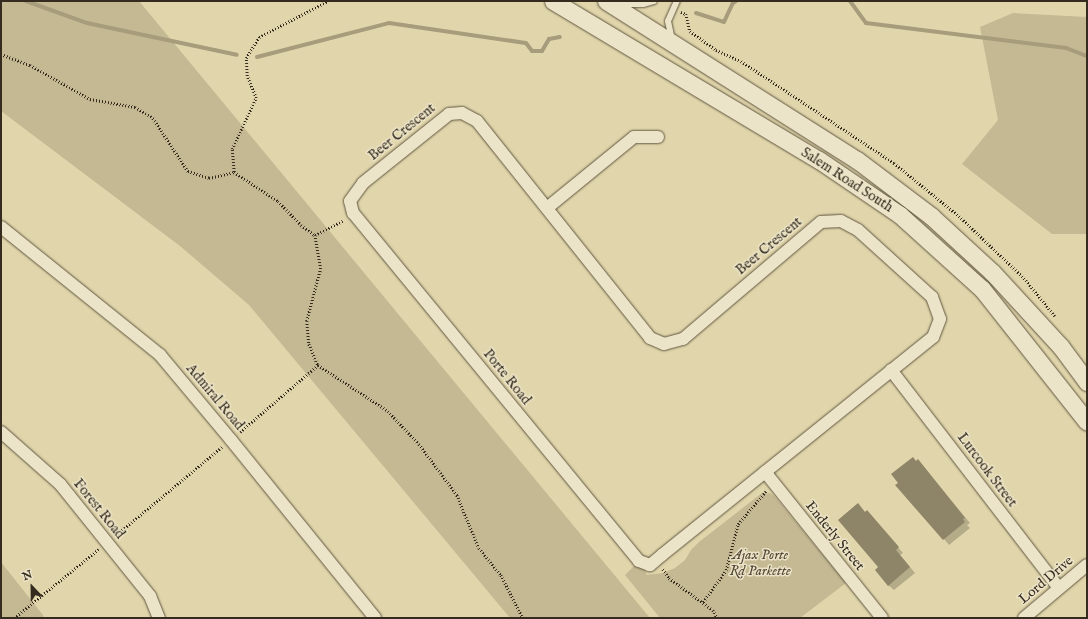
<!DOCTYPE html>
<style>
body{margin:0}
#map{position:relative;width:1088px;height:619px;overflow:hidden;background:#e1d6ab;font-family:"IM FELL English",serif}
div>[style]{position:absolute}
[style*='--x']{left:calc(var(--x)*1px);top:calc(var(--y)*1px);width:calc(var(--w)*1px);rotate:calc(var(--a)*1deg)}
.green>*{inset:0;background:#c4b993}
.shadow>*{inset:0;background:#0003}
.stream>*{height:4px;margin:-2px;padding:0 2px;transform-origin:2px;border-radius:2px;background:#a79c7b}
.building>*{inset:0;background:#8e8467}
.path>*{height:2.5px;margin-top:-1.25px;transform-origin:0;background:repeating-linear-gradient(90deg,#352b1e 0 1px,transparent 0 3px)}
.roads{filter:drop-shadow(0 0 1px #605641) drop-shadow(0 0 1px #605641)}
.lane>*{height:6px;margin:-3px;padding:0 3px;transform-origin:3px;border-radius:3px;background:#ece4c8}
.street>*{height:12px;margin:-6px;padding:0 6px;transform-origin:6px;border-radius:6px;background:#ece4c8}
.secondary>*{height:17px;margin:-8.5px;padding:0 8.5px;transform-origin:8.5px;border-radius:8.5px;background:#ece4c8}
span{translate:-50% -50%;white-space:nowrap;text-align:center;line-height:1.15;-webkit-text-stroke:3px #ece4c8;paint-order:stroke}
.street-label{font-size:14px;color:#352b1e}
.park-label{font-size:14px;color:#524735;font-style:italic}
.frame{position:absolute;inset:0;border:2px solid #352b1e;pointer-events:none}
.north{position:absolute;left:12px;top:567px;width:40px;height:40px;-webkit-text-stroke:3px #ece4c8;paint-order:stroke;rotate:338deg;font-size:11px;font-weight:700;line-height:16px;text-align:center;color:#352b1e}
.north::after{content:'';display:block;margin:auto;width:14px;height:18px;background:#352b1e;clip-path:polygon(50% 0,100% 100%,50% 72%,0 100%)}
</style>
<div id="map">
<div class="green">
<div style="clip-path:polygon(1px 1px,139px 1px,650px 618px,510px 618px,249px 305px,180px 246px,1px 111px)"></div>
<div style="clip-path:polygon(1013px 13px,1087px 17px,1087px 234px,1052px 234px,962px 164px,998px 120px,980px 27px)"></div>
<div style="clip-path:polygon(762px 493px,770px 493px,774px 496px,846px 583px,800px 618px,660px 618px,625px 575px,639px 561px,647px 575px,663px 573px,675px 568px,685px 560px,691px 550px,699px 542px)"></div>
<div style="clip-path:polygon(1px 562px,43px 615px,44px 618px,1px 618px)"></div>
</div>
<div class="shadow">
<div style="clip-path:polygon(917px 462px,923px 466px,970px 523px,967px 525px,970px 528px,949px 545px,911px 500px)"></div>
<div style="clip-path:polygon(865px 513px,872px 517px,903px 553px,900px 555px,915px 573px,894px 590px,888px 585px,879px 568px)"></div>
</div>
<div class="stream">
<div style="--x:26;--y:1;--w:65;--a:19.8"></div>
<div style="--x:87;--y:23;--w:153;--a:12"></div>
<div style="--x:850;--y:1;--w:27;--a:54"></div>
<div style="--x:866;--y:23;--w:202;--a:7.1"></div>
<div style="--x:1066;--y:48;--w:22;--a:21"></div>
<div style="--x:696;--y:13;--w:29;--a:18"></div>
<div style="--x:724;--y:22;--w:21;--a:-65"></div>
<div style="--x:733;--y:3;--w:4;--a:-34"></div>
<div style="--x:257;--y:57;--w:136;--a:-14.4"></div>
<div style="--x:389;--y:23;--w:138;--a:8.3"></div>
<div style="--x:526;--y:43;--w:10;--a:53"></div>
<div style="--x:532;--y:51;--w:10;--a:0"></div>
<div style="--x:542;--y:51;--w:14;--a:-60"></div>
<div style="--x:549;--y:39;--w:11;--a:-10"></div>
</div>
<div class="building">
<div style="clip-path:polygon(913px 457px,916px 461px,918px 459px,965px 518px,963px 519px,965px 522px,943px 540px,895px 485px,898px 483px,891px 474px)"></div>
<div style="clip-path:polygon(858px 503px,865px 512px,867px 510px,899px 547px,896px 550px,910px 567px,888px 586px,875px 570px,878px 567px,838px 520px)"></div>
</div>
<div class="path">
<div style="--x:681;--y:12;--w:5;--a:22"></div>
<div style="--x:686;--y:14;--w:17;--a:77"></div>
<div style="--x:690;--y:31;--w:32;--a:36"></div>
<div style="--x:716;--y:50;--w:27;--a:24"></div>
<div style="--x:741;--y:61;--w:184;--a:33.7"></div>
<div style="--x:894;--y:163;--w:84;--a:39.2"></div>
<div style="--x:959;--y:216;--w:90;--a:43.6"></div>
<div style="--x:1024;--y:278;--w:49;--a:50.8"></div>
<div style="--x:1;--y:54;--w:31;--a:21"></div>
<div style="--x:30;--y:65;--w:69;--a:29.5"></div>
<div style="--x:90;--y:99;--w:46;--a:10.1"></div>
<div style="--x:135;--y:107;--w:21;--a:31"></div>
<div style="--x:153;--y:118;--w:64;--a:56.6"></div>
<div style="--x:188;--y:171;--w:22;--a:18"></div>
<div style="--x:209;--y:178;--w:26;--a:-13"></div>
<div style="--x:234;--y:172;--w:23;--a:-95"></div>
<div style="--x:232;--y:149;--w:56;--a:-64.8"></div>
<div style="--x:256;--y:98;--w:24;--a:-112"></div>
<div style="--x:247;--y:76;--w:18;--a:-93"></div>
<div style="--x:246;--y:58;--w:25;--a:-58"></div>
<div style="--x:259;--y:37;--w:78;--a:-27.6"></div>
<div style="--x:234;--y:172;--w:53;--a:33.4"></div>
<div style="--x:278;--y:201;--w:33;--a:46"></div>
<div style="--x:301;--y:225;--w:17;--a:36"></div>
<div style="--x:315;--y:235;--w:31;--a:-27"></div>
<div style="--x:315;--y:235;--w:34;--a:80"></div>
<div style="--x:321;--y:268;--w:55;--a:104.8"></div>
<div style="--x:307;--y:321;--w:23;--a:85"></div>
<div style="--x:309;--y:344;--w:23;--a:67"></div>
<div style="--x:318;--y:365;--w:84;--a:33.3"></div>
<div style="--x:388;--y:411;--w:45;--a:46.8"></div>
<div style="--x:419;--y:444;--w:64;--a:53.3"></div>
<div style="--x:457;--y:495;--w:57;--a:67.5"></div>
<div style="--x:479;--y:548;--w:35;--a:51"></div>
<div style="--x:501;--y:575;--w:48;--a:62.9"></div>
<div style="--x:240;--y:432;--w:103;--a:-40.7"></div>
<div style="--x:115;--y:536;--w:139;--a:-39.8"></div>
<div style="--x:663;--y:569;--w:11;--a:56"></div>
<div style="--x:669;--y:578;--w:54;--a:36"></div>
<div style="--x:713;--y:610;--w:9;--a:63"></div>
<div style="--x:703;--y:602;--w:39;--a:-54"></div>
<div style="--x:726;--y:570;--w:48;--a:-75.4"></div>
<div style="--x:738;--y:524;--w:43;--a:-49.7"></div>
<div style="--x:14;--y:618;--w:109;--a:-39.1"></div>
</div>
<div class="roads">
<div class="lane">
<div style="--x:620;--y:4;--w:23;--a:0"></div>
<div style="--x:643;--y:4;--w:11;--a:-15"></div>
<div style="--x:672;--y:40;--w:19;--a:-102"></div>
<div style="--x:668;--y:21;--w:22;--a:-66"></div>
</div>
<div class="street">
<div style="--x:462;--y:113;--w:17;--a:28"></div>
<div style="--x:477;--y:121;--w:278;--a:51.4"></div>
<div style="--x:650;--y:338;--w:15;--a:23"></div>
<div style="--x:664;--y:344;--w:20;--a:-15"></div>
<div style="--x:683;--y:339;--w:181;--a:-40.3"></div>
<div style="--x:821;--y:222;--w:20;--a:-3"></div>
<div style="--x:841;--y:221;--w:19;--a:28"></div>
<div style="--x:858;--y:230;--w:100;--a:42.2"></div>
<div style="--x:932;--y:297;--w:23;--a:70"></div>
<div style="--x:940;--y:319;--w:19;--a:111"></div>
<div style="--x:933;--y:337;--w:348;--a:141.2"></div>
<div style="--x:662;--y:555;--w:16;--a:140"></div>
<div style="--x:650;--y:565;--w:12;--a:-160"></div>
<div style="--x:639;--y:561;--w:450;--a:-129.4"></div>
<div style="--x:353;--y:213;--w:12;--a:-104"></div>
<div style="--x:350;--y:201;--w:22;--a:-54"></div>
<div style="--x:363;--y:183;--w:110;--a:-38.7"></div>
<div style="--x:449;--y:114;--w:13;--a:-4"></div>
<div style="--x:547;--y:208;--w:112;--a:-39.2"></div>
<div style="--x:634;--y:137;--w:24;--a:0"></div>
<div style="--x:1;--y:227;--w:204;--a:38.8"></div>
<div style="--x:160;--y:355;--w:111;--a:50.1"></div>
<div style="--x:231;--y:440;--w:229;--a:51"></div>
<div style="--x:891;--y:370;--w:275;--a:52.4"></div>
<div style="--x:1;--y:432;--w:79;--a:41.4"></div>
<div style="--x:60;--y:484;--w:144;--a:51.2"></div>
<div style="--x:150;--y:596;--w:24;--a:68"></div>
<div style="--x:765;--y:472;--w:187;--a:51.3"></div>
<div style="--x:1024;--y:618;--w:82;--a:-40.1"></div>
</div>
<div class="secondary">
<div style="--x:553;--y:1;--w:310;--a:30.9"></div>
<div style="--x:819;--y:160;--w:98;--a:34.2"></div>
<div style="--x:900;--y:215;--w:110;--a:42.1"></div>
<div style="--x:982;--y:289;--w:169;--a:51.7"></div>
<div style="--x:606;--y:1;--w:297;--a:32.4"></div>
<div style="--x:857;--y:160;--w:93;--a:37.1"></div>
<div style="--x:931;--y:216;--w:83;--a:42.6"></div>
<div style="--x:992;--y:272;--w:102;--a:47.4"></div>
<div style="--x:1061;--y:347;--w:44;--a:53.4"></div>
</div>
</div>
<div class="street-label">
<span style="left:402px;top:132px;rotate:-39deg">Beer Crescent</span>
<span style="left:847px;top:180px;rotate:33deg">Salem Road South</span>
<span style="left:769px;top:246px;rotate:-40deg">Beer Crescent</span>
<span style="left:507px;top:377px;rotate:51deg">Porte Road</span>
<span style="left:215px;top:397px;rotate:50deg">Admiral Road</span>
<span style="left:987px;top:470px;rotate:53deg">Lurcook Street</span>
<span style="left:99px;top:509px;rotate:51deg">Forest Road</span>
<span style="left:835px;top:536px;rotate:51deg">Enderly Street</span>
<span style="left:1046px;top:580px;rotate:-40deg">Lord Drive</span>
</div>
<div class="park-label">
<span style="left:760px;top:563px">Ajax Porte<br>Rd Parkette</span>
</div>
<div class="frame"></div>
<div class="north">N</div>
</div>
